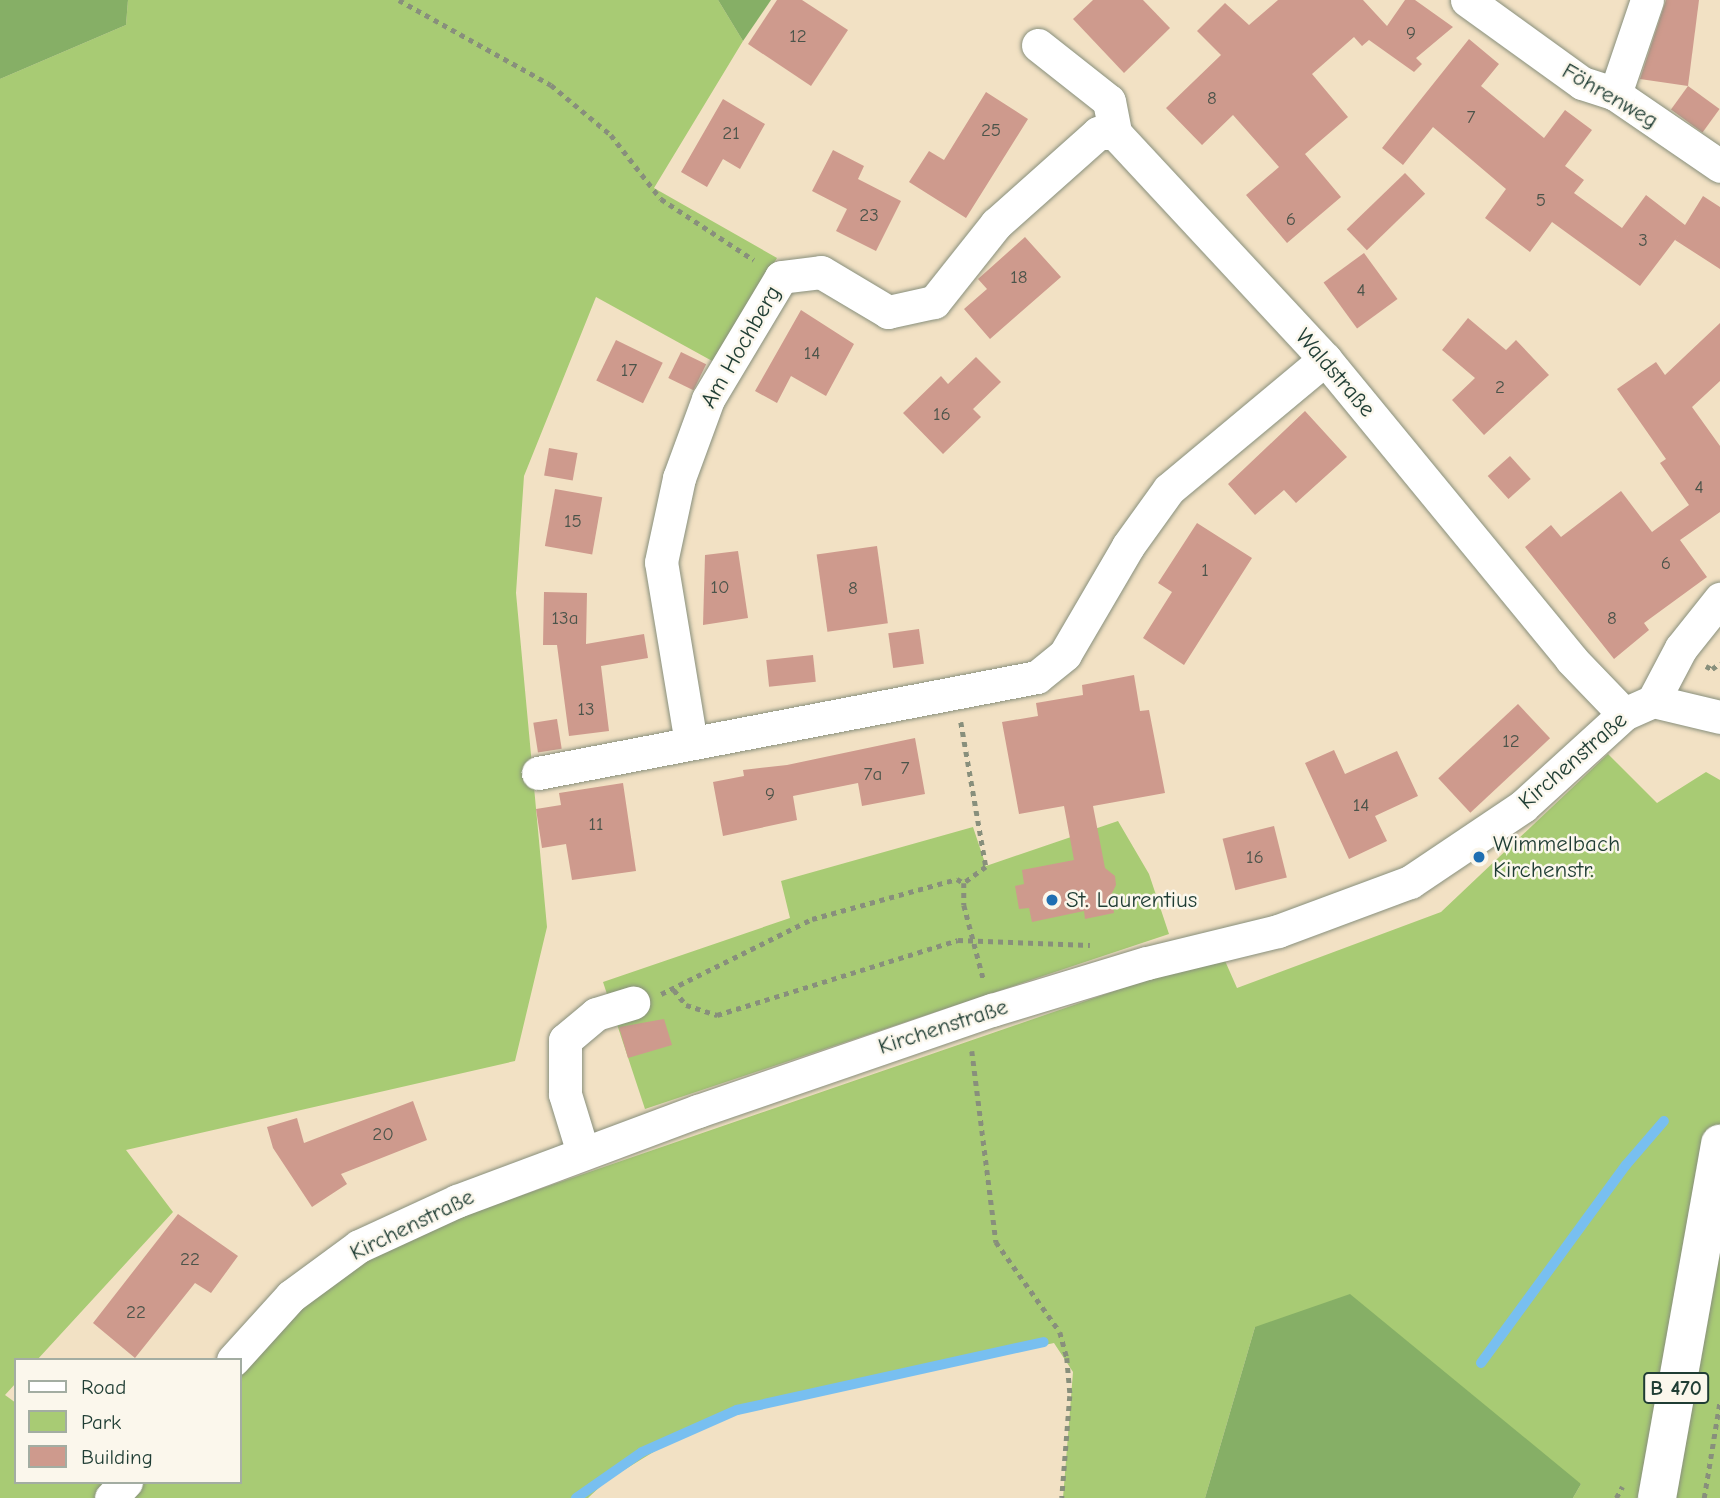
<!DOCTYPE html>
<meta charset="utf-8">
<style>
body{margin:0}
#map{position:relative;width:1720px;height:1498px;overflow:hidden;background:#f2e1c4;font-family:"Comic Neue",sans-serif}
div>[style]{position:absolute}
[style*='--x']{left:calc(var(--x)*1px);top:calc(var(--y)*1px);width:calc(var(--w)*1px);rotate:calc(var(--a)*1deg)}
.green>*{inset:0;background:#a8cb74}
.forest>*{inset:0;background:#86af66}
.stream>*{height:10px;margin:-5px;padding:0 5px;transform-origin:5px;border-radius:5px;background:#78bff0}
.building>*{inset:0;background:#ce9a8d;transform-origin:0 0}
.path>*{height:4.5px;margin-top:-2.25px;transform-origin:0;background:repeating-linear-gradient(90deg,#888f7c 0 5px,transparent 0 10px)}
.roads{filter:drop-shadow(0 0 2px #888f7c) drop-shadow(0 0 2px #888f7c)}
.minor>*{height:33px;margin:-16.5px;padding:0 16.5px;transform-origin:16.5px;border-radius:16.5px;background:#fff}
.major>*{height:38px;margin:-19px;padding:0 19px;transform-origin:19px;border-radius:19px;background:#fff}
.dots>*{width:19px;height:19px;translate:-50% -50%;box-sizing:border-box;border:4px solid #fbf7ec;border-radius:50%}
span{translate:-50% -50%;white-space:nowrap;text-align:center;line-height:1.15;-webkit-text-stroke:5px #fbf7ec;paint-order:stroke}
.number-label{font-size:19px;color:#4b544a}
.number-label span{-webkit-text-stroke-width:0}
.shield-label span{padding:2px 5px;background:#fbf7ec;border:2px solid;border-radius:5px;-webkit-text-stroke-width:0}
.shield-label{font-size:21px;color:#1f3d34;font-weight:700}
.street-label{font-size:23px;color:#1f3d34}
.poi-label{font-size:23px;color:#1f3d34}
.left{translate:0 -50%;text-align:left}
.legend{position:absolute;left:14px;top:1358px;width:228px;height:126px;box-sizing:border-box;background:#fbf7ec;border:2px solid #a3ada2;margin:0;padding:9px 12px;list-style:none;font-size:21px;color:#1f3d34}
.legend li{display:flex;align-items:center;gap:14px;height:35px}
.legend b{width:35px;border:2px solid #a3ada2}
</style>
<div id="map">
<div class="green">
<div style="clip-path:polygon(128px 0,718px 0,743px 41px,654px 188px,777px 258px,714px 362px,596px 297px,524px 476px,516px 593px,547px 927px,515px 1061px,126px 1150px,173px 1212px,37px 1360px,16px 1360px,16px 1383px,5px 1395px,16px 1403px,16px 1482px,129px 1482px,138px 1488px,143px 1482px,240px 1482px,240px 1374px,326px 1277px,406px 1235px,1222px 954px,1237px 988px,1441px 912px,1608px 754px,1657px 803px,1706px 772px,1720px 780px,1720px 1498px,1573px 1498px,1581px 1484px,1255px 1327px,1205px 1498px,1063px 1498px,1073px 1372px,1054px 1343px,745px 1411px,673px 1440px,606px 1481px,588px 1498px,0 1498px,0 79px,126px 25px)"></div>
<div style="clip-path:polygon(1118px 821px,1149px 874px,1169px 934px,645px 1109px,603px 982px,790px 918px,781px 881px,973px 827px,986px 866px)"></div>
</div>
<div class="forest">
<div style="clip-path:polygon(0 0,128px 0,126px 25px,0 79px)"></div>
<div style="clip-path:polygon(718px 0,771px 0,743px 41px)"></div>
<div style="clip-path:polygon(1350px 1294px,1581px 1484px,1573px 1498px,1205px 1498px,1255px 1327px)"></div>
</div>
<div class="stream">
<div style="--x:1481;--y:1363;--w:245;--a:-53.8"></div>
<div style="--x:1626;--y:1165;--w:58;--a:-49.2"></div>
<div style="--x:576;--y:1498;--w:80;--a:-34.9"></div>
<div style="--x:642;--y:1452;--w:104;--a:-23.9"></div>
<div style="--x:737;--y:1410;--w:314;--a:-12.5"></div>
</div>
<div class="building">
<div style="clip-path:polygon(777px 0,802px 0,848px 30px,811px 86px,748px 44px)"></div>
<div style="clip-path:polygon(1093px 0,1143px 0,1170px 28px,1124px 73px,1073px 19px)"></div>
<div style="clip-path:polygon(1278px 0,1363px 0,1387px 26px,1405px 0,1415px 0,1453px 27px,1416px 58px,1422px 64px,1414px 72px,1369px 40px,1362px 46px,1354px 37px,1312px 74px,1348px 117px,1305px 154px,1341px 197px,1287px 243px,1246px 195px,1279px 167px,1233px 115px,1202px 145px,1166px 108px,1221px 55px,1197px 31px,1225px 3px,1249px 25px)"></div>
<div style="clip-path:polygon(1666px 0,1699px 0,1688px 86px,1640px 79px)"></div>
<div style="clip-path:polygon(1469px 39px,1499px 64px,1481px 86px,1544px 138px,1565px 110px,1592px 130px,1565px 166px,1584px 180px,1574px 193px,1622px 228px,1646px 195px,1685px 225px,1703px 196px,1720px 207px,1720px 269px,1675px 240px,1681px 232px,1640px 286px,1552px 222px,1530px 252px,1485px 218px,1506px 189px,1433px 127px,1403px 165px,1382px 148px)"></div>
<div style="left:1688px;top:86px;width:39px;height:29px;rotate:36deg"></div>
<div style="clip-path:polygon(986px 92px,1028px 119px,966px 218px,909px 182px,929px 151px,944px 160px)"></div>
<div style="clip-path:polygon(723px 99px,765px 124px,740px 169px,723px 159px,707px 187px,681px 172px)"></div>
<div style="clip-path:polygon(833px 150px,864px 166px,858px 179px,901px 201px,876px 251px,836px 231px,847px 209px,812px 191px)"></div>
<div style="left:1405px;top:173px;width:29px;height:81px;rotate:46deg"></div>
<div style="clip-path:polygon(1025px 237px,1061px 277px,990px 339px,964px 309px,987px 289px,978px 279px)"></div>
<div style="left:1364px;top:253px;width:57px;height:50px;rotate:54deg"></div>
<div style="clip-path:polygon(801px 310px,854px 344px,826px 396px,791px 376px,777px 403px,755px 391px)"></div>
<div style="clip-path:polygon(1468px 318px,1506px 350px,1516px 340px,1549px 375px,1484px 435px,1452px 400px,1475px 378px,1442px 350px)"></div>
<div style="clip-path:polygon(1720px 323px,1720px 381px,1692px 407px,1720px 446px,1720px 512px,1680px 540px,1707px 577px,1644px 623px,1649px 630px,1614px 659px,1525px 547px,1551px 525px,1561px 537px,1621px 491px,1652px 532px,1689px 505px,1660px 463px,1666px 459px,1617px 389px,1656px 362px,1665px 375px)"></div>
<div style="left:616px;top:340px;width:52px;height:45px;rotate:26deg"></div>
<div style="left:681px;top:352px;width:28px;height:29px;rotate:26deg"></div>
<div style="clip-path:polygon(976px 357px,1001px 382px,973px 409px,981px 417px,943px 454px,903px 413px,941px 376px,948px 384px)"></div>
<div style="clip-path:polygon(1305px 411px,1347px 457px,1296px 503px,1284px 490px,1255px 515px,1228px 484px)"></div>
<div style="left:549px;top:448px;width:29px;height:28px;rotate:10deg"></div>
<div style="left:1510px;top:456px;width:31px;height:30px;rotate:48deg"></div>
<div style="left:555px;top:489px;width:48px;height:58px;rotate:10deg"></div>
<div style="clip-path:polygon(1197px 523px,1252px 558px,1184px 665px,1143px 638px,1172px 592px,1158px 583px)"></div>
<div style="left:877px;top:546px;width:78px;height:61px;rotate:82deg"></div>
<div style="clip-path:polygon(738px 551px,748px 618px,703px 625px,705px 555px)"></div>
<div style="clip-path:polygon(544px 592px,587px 593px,586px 644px,644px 634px,648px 658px,601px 666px,609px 731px,569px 736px,557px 645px,543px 645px)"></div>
<div style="left:919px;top:629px;width:35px;height:31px;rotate:82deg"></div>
<div style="left:813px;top:655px;width:27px;height:47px;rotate:84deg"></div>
<div style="clip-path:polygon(1134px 675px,1140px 711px,1149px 710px,1165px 793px,1093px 806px,1105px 868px,1115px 876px,1116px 885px,1111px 895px,1114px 913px,1085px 919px,1084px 911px,1032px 922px,1029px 908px,1019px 909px,1015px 886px,1024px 884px,1022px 870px,1074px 860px,1064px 806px,1019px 814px,1002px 722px,1038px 716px,1036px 703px,1083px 695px,1082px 685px)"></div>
<div style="left:1518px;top:704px;width:47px;height:109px;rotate:47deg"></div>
<div style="left:557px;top:719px;width:30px;height:24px;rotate:81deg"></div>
<div style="clip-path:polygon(915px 738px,925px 794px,862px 806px,858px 783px,793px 796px,797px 820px,723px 836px,713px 782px,744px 776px,743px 770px,787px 765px)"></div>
<div style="clip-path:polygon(1334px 750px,1345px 774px,1397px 751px,1418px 796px,1375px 816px,1387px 841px,1349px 859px,1305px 763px)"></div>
<div style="clip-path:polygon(623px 783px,636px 871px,572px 880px,566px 844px,542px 848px,536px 809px,561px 805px,559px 793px)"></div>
<div style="left:1274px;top:826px;width:53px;height:53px;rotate:76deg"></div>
<div style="clip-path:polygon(664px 1019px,672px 1045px,628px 1058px,619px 1027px)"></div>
<div style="clip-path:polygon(413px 1101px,427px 1140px,341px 1174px,347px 1184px,312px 1207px,273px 1148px,267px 1127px,297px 1118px,304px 1143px)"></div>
<div style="clip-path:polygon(178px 1214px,238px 1256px,211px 1293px,195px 1283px,135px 1358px,93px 1323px)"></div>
</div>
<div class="path">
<div style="--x:399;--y:0;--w:174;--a:29.2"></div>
<div style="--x:551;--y:85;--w:78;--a:39.8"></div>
<div style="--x:611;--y:135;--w:81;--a:52"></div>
<div style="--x:661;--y:199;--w:111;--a:33.3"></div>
<div style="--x:1706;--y:666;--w:7;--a:27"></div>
<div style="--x:1712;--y:669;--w:10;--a:-37"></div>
<div style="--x:961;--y:722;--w:147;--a:80.2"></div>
<div style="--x:986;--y:867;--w:27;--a:144"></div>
<div style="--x:964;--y:883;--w:22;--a:90"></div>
<div style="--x:964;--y:905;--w:79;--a:75.3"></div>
<div style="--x:674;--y:990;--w:19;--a:51"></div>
<div style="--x:686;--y:1005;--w:33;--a:18"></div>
<div style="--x:717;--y:1015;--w:252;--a:-17.3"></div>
<div style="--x:958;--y:940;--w:132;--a:2.2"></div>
<div style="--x:661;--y:994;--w:169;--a:-26.4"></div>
<div style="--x:812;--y:919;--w:150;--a:-15.4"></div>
<div style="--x:957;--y:879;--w:8;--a:30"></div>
<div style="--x:972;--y:1051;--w:193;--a:82.8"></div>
<div style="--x:996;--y:1242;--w:110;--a:54.6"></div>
<div style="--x:1060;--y:1332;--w:27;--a:75"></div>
<div style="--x:1067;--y:1358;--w:38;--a:85"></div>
<div style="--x:1070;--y:1396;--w:102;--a:94.5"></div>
<div style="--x:1616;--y:1498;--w:13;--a:-61"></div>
<div style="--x:1704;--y:1498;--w:99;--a:-80.7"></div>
</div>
<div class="roads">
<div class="minor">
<div style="--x:1467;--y:0;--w:142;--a:35.8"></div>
<div style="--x:1582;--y:83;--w:35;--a:18"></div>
<div style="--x:1615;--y:94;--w:127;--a:34.4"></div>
<div style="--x:1038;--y:45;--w:90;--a:38.3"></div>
<div style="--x:1109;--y:101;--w:33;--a:79"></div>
<div style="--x:1115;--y:133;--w:309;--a:47.1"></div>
<div style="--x:1325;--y:359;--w:388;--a:50.6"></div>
<div style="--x:1571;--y:659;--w:76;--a:46.1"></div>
<div style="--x:1615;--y:94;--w:99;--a:-71.2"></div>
<div style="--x:1653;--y:701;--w:60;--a:-62.2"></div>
<div style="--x:1681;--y:648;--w:63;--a:-51.5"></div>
<div style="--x:691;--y:743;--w:183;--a:-99.4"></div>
<div style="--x:661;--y:562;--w:86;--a:-77.9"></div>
<div style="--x:679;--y:478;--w:84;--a:-69.8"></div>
<div style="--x:708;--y:399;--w:142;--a:-59.1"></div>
<div style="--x:781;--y:277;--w:40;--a:-7.1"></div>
<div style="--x:821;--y:272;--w:78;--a:30.8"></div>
<div style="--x:888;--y:312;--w:47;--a:-12.3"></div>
<div style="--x:934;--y:302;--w:100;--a:-51.5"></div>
<div style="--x:996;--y:224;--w:137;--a:-41.7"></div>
<div style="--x:1098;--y:133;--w:17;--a:0"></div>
<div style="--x:538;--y:773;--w:508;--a:-10.89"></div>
<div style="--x:1037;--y:677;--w:36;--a:-39"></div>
<div style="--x:1065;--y:654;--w:125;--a:-59.7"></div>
<div style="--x:1128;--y:546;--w:70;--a:-54.3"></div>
<div style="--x:1169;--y:489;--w:203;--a:-39.8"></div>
<div style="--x:583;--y:1153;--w:62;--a:-107"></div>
<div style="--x:565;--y:1094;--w:54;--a:-90"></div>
<div style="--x:565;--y:1040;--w:40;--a:-40"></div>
<div style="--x:596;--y:1014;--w:39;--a:-17"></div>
<div style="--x:233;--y:1360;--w:86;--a:-47.8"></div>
<div style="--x:291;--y:1296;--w:84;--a:-36.3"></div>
<div style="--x:359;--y:1246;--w:108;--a:-24.7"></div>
<div style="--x:457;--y:1201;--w:257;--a:-20.5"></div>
<div style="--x:698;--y:1111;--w:311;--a:-19"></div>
<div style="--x:992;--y:1010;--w:162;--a:-16.9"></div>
<div style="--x:1147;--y:963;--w:135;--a:-13.7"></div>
<div style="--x:1278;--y:931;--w:141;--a:-20.4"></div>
<div style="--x:1410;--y:882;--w:136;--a:-33.9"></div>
<div style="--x:1523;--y:806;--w:137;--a:-42.3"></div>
<div style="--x:1624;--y:714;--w:32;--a:-24"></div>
<div style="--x:1653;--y:701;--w:69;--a:13.4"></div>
<div style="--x:111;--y:1498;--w:22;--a:-47"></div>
</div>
<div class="major">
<div style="--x:1657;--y:1498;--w:360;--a:-79.9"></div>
</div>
</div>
<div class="dots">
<div style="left:1479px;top:857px;background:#1f6fb2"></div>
<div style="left:1052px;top:900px;background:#1f6fb2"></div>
</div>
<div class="number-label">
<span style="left:1411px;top:34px">9</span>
<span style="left:798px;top:37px">12</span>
<span style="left:1212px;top:99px">8</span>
<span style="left:1471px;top:118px">7</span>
<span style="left:991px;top:131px">25</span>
<span style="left:731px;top:134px">21</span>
<span style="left:1541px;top:201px">5</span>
<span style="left:869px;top:216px">23</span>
<span style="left:1291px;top:220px">6</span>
<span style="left:1643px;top:241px">3</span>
<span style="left:1019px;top:278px">18</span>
<span style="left:1361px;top:291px">4</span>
<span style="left:812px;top:354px">14</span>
<span style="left:629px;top:371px">17</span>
<span style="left:1500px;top:388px">2</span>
<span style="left:942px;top:415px">16</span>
<span style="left:1699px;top:488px">4</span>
<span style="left:573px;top:522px">15</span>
<span style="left:1666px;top:564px">6</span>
<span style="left:1205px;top:571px">1</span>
<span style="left:720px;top:588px">10</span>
<span style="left:853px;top:589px">8</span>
<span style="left:565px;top:619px">13a</span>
<span style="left:1612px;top:619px">8</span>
<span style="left:586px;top:710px">13</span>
<span style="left:1511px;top:742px">12</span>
<span style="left:905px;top:769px">7</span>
<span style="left:873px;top:775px">7a</span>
<span style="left:770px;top:795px">9</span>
<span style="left:1361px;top:806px">14</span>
<span style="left:596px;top:825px">11</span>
<span style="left:1255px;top:858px">16</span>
<span style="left:383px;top:1135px">20</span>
<span style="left:190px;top:1260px">22</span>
<span style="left:136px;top:1313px">22</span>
</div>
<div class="shield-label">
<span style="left:1676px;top:1388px">B 470</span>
</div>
<div class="street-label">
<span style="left:1610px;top:96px;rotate:30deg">Föhrenweg</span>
<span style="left:741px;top:347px;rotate:-60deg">Am Hochberg</span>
<span style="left:1335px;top:373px;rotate:49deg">Waldstraße</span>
<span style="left:1573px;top:761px;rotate:-41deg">Kirchenstraße</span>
<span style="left:943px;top:1027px;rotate:-18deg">Kirchenstraße</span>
<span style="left:412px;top:1225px;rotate:-26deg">Kirchenstraße</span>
</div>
<div class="poi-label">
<span class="left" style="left:1493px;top:857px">Wimmelbach<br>Kirchenstr.</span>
<span class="left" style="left:1066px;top:900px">St. Laurentius</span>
</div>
<ul class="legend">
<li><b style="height:9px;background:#fff"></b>Road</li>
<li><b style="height:19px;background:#a8cb74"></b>Park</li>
<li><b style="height:19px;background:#ce9a8d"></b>Building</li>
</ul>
</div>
